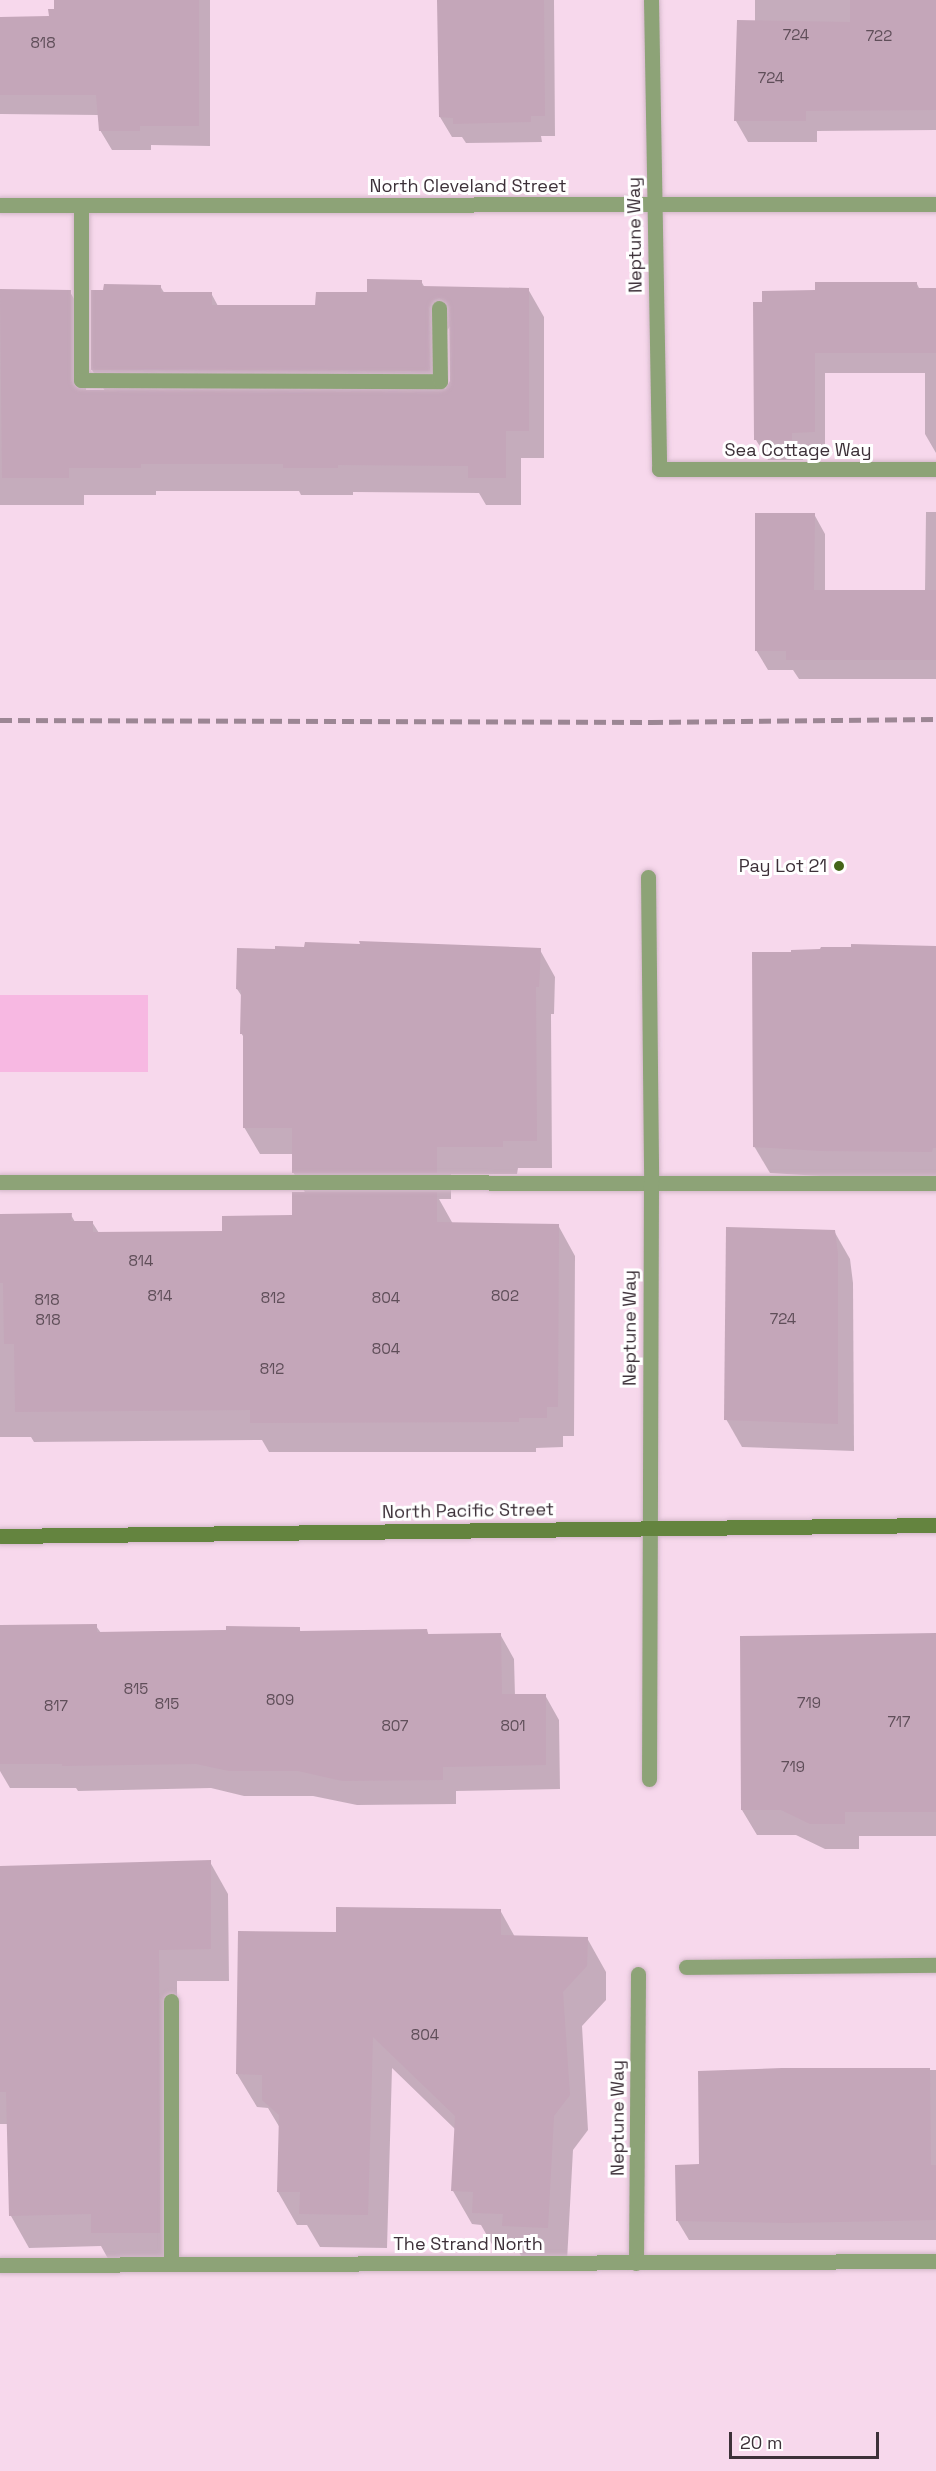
<!DOCTYPE html>
<style>
body{margin:0}
#map{position:relative;width:936px;height:2471px;overflow:hidden;background:#f7d8ec;font-family:"Space Grotesk",sans-serif}
div>[style]{position:absolute}
[style*='--x']{left:calc(var(--x)*1px);top:calc(var(--y)*1px);width:calc(var(--w)*1px);rotate:calc(var(--a)*1deg)}
.green>*{inset:0;background:#f7b8e2;transform-origin:0 0}
.shadow>*{inset:0;background:#0003}
.building>*{inset:0;background:#c4a6b9}
.roads{filter:drop-shadow(0 0 2px #d2b7c8) drop-shadow(0 0 2px #d2b7c8)}
.service>*{height:15px;margin:-7.5px;padding:0 7.5px;transform-origin:7.5px;border-radius:7.5px;background:#8da377}
.minor>*{height:15px;margin:-7.5px;padding:0 7.5px;transform-origin:7.5px;border-radius:7.5px;background:#8da377}
.secondary>*{height:15px;margin:-7.5px;padding:0 7.5px;transform-origin:7.5px;border-radius:7.5px;background:#64843f}
.rail>*{height:4.5px;margin-top:-2.25px;transform-origin:0;background:repeating-linear-gradient(90deg,#9c8694 0 12px,transparent 0 18px)}
.dots>*{width:16px;height:16px;translate:-50% -50%;box-sizing:border-box;border:3px solid #fff;border-radius:50%}
span{translate:-50% -50%;white-space:nowrap;text-align:center;line-height:1.15;-webkit-text-stroke:6px #fff;paint-order:stroke}
.number-label{font-size:15px;color:#5f4e59}
.number-label span{-webkit-text-stroke-width:0}
.street-label{font-size:18px;color:#3d3139}
.poi-label{font-size:18px;color:#3d3139}
.right{translate:-100% -50%;text-align:right}
.scale{position:absolute;left:729px;top:2432px;width:150px;height:27px;box-sizing:border-box;border:3px solid #3d3139;border-top:0;padding-left:8px;font-size:18px;line-height:21px;white-space:nowrap;color:#3d3139;-webkit-text-stroke:4px #fff;paint-order:stroke}
</style>
<div id="map">
<div class="green">
<div style="left:0;top:995px;width:148px;height:77px"></div>
</div>
<div class="shadow">
<div style="clip-path:polygon(56px 0,210px 0,210px 146px,151px 145px,151px 150px,112px 150px,100px 130px,98px 115px,0 114px,0 18px,50px 18px,56px 10px)"></div>
<div style="clip-path:polygon(440px 0,554px 0,555px 136px,541px 136px,542px 142px,466px 143px,462px 137px,452px 137px,440px 117px)"></div>
<div style="clip-path:polygon(755px 0,936px 0,936px 130px,817px 131px,817px 142px,748px 142px,736px 121px,755px 22px)"></div>
<div style="clip-path:polygon(evenodd,421px 281px,425px 288px,528px 289px,544px 317px,544px 458px,521px 458px,521px 505px,486px 505px,479px 493px,353px 492px,353px 495px,301px 495px,299px 491px,156px 491px,156px 495px,84px 495px,84px 505px,0 505px,0 291px,70px 292px,86px 319px,86px 391px,105px 391px,92px 370px,160px 286px,165px 294px,211px 293px,218px 306px,317px 307px,421px 281px,450px 326px,451px 381px,445px 390px,444px 336px,450px 326px)"></div>
<div style="clip-path:polygon(917px 284px,920px 290px,936px 290px,936px 453px,925px 434px,925px 373px,825px 373px,825px 452px,803px 452px,803px 460px,768px 460px,756px 440px,816px 292px)"></div>
<div style="clip-path:polygon(926px 512px,936px 512px,936px 679px,799px 679px,793px 670px,768px 670px,756px 650px,814px 514px,825px 534px,825px 591px,925px 591px)"></div>
<div style="clip-path:polygon(936px 946px,936px 1178px,837px 1177px,770px 1173px,754px 1146px)"></div>
<div style="clip-path:polygon(540px 950px,555px 977px,554px 1014px,551px 1014px,552px 1168px,518px 1168px,517px 1174px,451px 1174px,451px 1199px,439px 1199px,453px 1224px,558px 1225px,575px 1256px,574px 1436px,563px 1436px,563px 1447px,536px 1448px,536px 1452px,269px 1452px,262px 1440px,34px 1442px,31px 1437px,0 1437px,0 1216px,71px 1215px,75px 1222px,92px 1222px,99px 1233px,224px 1232px,293px 1216px,306px 1194px,293px 1172px,293px 1154px,260px 1154px,244px 1127px,245px 1039px,241px 1033px,243px 998px,237px 989px)"></div>
<div style="clip-path:polygon(834px 1231px,850px 1259px,853px 1283px,854px 1451px,742px 1447px,726px 1419px)"></div>
<div style="clip-path:polygon(96px 1626px,101px 1633px,299px 1629px,301px 1632px,426px 1630px,429px 1635px,500px 1634px,514px 1659px,515px 1696px,545px 1695px,559px 1720px,560px 1789px,456px 1791px,456px 1804px,357px 1805px,313px 1796px,244px 1796px,211px 1788px,78px 1791px,76px 1788px,10px 1788px,0 1771px,0 1627px)"></div>
<div style="clip-path:polygon(936px 1635px,936px 1836px,859px 1836px,859px 1849px,825px 1849px,796px 1835px,757px 1835px,742px 1810px)"></div>
<div style="clip-path:polygon(210px 1862px,228px 1894px,229px 1981px,177px 1981px,178px 2264px,111px 2264px,101px 2246px,29px 2248px,11px 2216px,8px 2124px,0 2124px,0 1867px)"></div>
<div style="clip-path:polygon(500px 1910px,515px 1937px,587px 1938px,606px 1972px,606px 2000px,582px 2026px,588px 2130px,573px 2150px,567px 2261px,523px 2259px,516px 2247px,493px 2246px,481px 2225px,472px 2224px,453px 2191px,456px 2130px,392px 2068px,387px 2248px,320px 2247px,307px 2225px,297px 2225px,278px 2192px,280px 2128px,268px 2108px,257px 2107px,237px 2074px,337px 1933px)"></div>
<div style="clip-path:polygon(782px 2070px,936px 2070px,936px 2240px,689px 2240px,677px 2220px,701px 2166px)"></div>
</div>
<div class="building">
<div style="clip-path:polygon(54px 0,199px 0,199px 126px,140px 126px,140px 131px,99px 131px,96px 95px,0 95px,0 17px,49px 16px,48px 9px,54px 9px)"></div>
<div style="clip-path:polygon(437px 0,544px 0,545px 116px,531px 116px,531px 122px,453px 124px,453px 118px,439px 117px)"></div>
<div style="clip-path:polygon(850px 0,936px 0,936px 110px,806px 111px,806px 121px,734px 121px,737px 20px,850px 22px)"></div>
<div style="clip-path:polygon(367px 279px,422px 280px,422px 286px,529px 288px,529px 431px,506px 431px,506px 478px,468px 478px,468px 466px,338px 465px,338px 468px,283px 468px,283px 464px,141px 464px,141px 468px,69px 468px,69px 478px,2px 478px,0 289px,71px 290px,71px 380px,73px 385px,80px 390px,445px 389px,450px 381px,449px 308px,447px 303px,439px 298px,434px 300px,429px 308px,430px 371px,91px 370px,91px 290px,103px 290px,104px 284px,161px 285px,161px 292px,212px 292px,212px 305px,315px 305px,316px 292px,367px 292px)"></div>
<div style="clip-path:polygon(815px 282px,917px 282px,917px 288px,936px 288px,936px 353px,815px 353px,815px 432px,792px 433px,792px 440px,754px 440px,753px 302px,762px 302px,762px 291px,815px 290px)"></div>
<div style="clip-path:polygon(755px 513px,815px 513px,814px 590px,936px 590px,936px 660px,786px 660px,786px 651px,755px 651px)"></div>
<div style="clip-path:polygon(359px 941px,541px 948px,539px 987px,536px 987px,537px 1141px,503px 1141px,503px 1147px,437px 1147px,437px 1173px,292px 1173px,292px 1128px,243px 1128px,243px 1034px,240px 1034px,241px 990px,236px 989px,237px 948px,275px 949px,275px 946px,304px 947px,305px 942px,360px 944px)"></div>
<div style="clip-path:polygon(851px 944px,936px 946px,936px 1148px,933px 1148px,932px 1152px,821px 1151px,753px 1147px,752px 952px,791px 952px,791px 950px,820px 949px,821px 947px,851px 947px)"></div>
<div style="clip-path:polygon(292px 1192px,437px 1192px,437px 1222px,559px 1224px,558px 1407px,547px 1407px,547px 1418px,519px 1418px,519px 1422px,250px 1423px,250px 1410px,15px 1412px,14px 1344px,4px 1344px,3px 1283px,0 1283px,0 1214px,72px 1213px,71px 1221px,93px 1221px,93px 1232px,222px 1231px,222px 1216px,292px 1215px)"></div>
<div style="clip-path:polygon(726px 1227px,835px 1230px,838px 1254px,838px 1424px,724px 1420px)"></div>
<div style="clip-path:polygon(97px 1624px,97px 1632px,226px 1630px,226px 1626px,300px 1627px,300px 1631px,427px 1629px,428px 1634px,501px 1633px,502px 1694px,546px 1694px,546px 1765px,443px 1767px,443px 1780px,342px 1781px,298px 1771px,229px 1771px,196px 1764px,62px 1766px,62px 1764px,0 1764px,0 1625px)"></div>
<div style="clip-path:polygon(936px 1633px,936px 1812px,845px 1812px,845px 1824px,810px 1824px,781px 1810px,741px 1810px,740px 1636px)"></div>
<div style="clip-path:polygon(211px 1860px,211px 1949px,159px 1950px,160px 2233px,91px 2233px,91px 2214px,9px 2216px,6px 2092px,0 2092px,0 1866px)"></div>
<div style="clip-path:polygon(336px 1907px,501px 1909px,501px 1935px,588px 1937px,587px 1966px,563px 1992px,570px 2095px,554px 2116px,548px 2228px,502px 2226px,503px 2214px,472px 2213px,473px 2192px,451px 2191px,455px 2116px,373px 2037px,368px 2215px,299px 2214px,300px 2192px,277px 2192px,279px 2115px,262px 2100px,262px 2075px,236px 2074px,238px 1931px,336px 1932px)"></div>
<div style="clip-path:polygon(782px 2068px,930px 2068px,931px 2165px,936px 2165px,936px 2220px,788px 2223px,676px 2221px,675px 2165px,699px 2164px,698px 2071px)"></div>
</div>
<div class="roads">
<div class="service">
<div style="--x:0;--y:1182;--w:936;--a:0.06"></div>
<div style="--x:686;--y:1967;--w:250;--a:-0.5"></div>
<div style="--x:171;--y:2001;--w:263;--a:90"></div>
</div>
<div class="minor">
<div style="--x:651;--y:0;--w:469;--a:89"></div>
<div style="--x:659;--y:469;--w:277;--a:0"></div>
<div style="--x:0;--y:205;--w:936;--a:-0.06"></div>
<div style="--x:81;--y:205;--w:175;--a:90"></div>
<div style="--x:81;--y:380;--w:359;--a:0.2"></div>
<div style="--x:440;--y:381;--w:73;--a:-90.8"></div>
<div style="--x:648;--y:877;--w:306;--a:89.4"></div>
<div style="--x:651;--y:1183;--w:596;--a:90.19"></div>
<div style="--x:636;--y:2263;--w:289;--a:-89.6"></div>
<div style="--x:0;--y:2265;--w:936;--a:-0.24"></div>
</div>
<div class="secondary">
<div style="--x:0;--y:1536;--w:936;--a:-0.67"></div>
</div>
</div>
<div class="rail">
<div style="--x:0;--y:720;--w:651;--a:0.18"></div>
<div style="--x:651;--y:722;--w:285;--a:-0.6"></div>
</div>
<div class="dots">
<div style="left:839px;top:866px;background:#456419"></div>
</div>
<div class="number-label">
<span style="left:796px;top:35px">724</span>
<span style="left:879px;top:36px">722</span>
<span style="left:43px;top:43px">818</span>
<span style="left:771px;top:78px">724</span>
<span style="left:141px;top:1261px">814</span>
<span style="left:160px;top:1296px">814</span>
<span style="left:505px;top:1296px">802</span>
<span style="left:273px;top:1298px">812</span>
<span style="left:386px;top:1298px">804</span>
<span style="left:47px;top:1300px">818</span>
<span style="left:783px;top:1319px">724</span>
<span style="left:48px;top:1320px">818</span>
<span style="left:386px;top:1349px">804</span>
<span style="left:272px;top:1369px">812</span>
<span style="left:136px;top:1689px">815</span>
<span style="left:280px;top:1700px">809</span>
<span style="left:809px;top:1703px">719</span>
<span style="left:167px;top:1704px">815</span>
<span style="left:56px;top:1706px">817</span>
<span style="left:899px;top:1722px">717</span>
<span style="left:395px;top:1726px">807</span>
<span style="left:513px;top:1726px">801</span>
<span style="left:793px;top:1767px">719</span>
<span style="left:425px;top:2035px">804</span>
</div>
<div class="street-label">
<span style="left:468px;top:186px">North Cleveland Street</span>
<span style="left:635px;top:235px;rotate:-91deg">Neptune Way</span>
<span style="left:798px;top:450px">Sea Cottage Way</span>
<span style="left:630px;top:1328px;rotate:-90deg">Neptune Way</span>
<span style="left:468px;top:1511px;rotate:-1deg">North Pacific Street</span>
<span style="left:618px;top:2118px;rotate:-90deg">Neptune Way</span>
<span style="left:468px;top:2244px">The Strand North</span>
</div>
<div class="poi-label">
<span class="right" style="left:827px;top:866px">Pay Lot 21</span>
</div>
<div class="scale">20 m</div>
</div>
